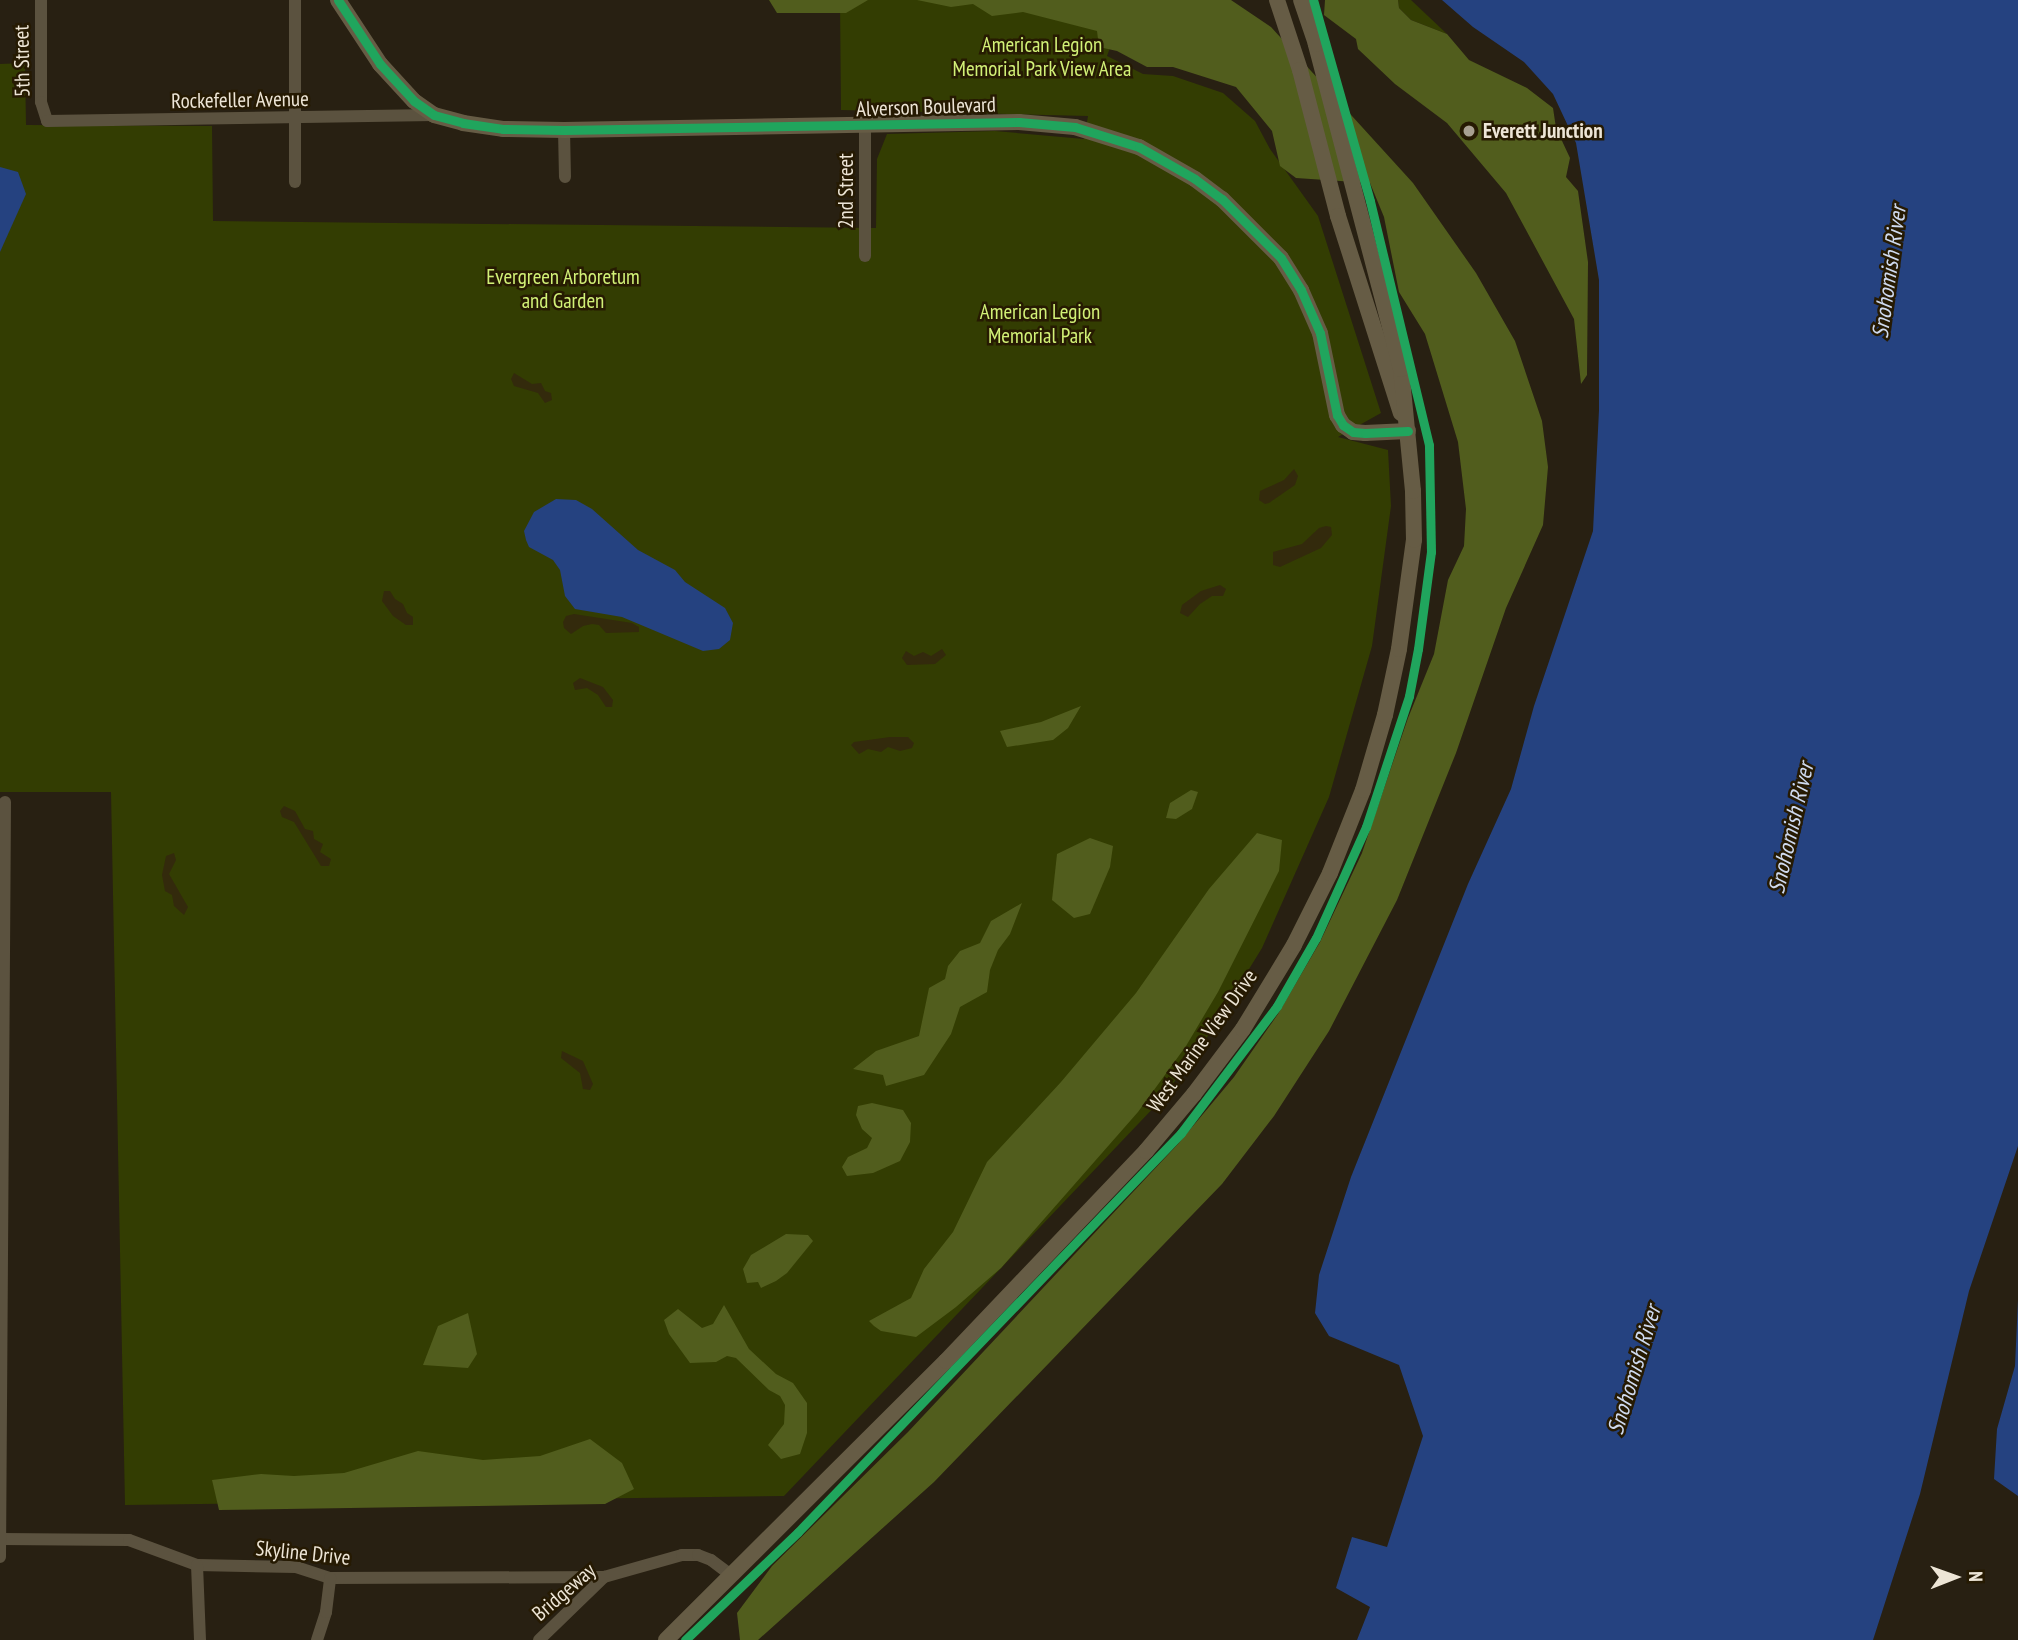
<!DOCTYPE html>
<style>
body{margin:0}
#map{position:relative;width:2018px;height:1640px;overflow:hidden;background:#282012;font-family:"PT Sans Narrow",sans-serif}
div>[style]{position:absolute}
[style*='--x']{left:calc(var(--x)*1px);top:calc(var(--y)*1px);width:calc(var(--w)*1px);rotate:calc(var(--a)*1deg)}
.green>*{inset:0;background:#333d02}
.forest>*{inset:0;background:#515d1d}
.sand>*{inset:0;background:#332a0c}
.water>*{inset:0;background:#254280}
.minor>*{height:12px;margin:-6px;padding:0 6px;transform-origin:6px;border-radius:6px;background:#5b523f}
.major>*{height:16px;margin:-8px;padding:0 8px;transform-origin:8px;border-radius:8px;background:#665c45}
.cycleway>*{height:9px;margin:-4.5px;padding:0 4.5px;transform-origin:4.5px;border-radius:4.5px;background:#20a55d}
.dots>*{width:19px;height:19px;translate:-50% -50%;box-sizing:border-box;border:4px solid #261a02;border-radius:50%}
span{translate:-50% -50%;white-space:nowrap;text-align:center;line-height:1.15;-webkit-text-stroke:5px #261a02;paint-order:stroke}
.park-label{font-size:21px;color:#d2f177}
.street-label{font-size:21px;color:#ede5d6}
.poi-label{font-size:21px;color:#ede5d6;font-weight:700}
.left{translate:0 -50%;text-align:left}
.water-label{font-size:23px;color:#cfdaef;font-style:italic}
.north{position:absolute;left:1920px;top:1542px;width:70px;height:70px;-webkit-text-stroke:5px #261a02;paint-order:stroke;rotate:89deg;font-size:19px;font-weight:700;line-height:28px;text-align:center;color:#ede5d6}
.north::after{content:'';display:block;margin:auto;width:24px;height:32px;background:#ede5d6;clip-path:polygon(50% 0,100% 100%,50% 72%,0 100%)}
</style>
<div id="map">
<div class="green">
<div style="clip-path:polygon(840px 0,1122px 0,1126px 4px,1107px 56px,1143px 74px,1173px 76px,1223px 93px,1255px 121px,1270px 149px,1318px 216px,1381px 413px,1338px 437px,1388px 450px,1391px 506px,1372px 646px,1329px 797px,1262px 948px,1206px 1039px,1160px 1101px,784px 1496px,125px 1505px,111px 792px,0 792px,0 64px,25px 63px,26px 125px,212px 126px,213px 221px,876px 228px,877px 159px,887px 134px,995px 131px,1084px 139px,1088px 116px,841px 110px)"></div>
<div style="clip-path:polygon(1398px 0,1411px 0,1447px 34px,1411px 20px,1399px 8px)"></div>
</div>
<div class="forest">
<div style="clip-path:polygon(769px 0,868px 0,846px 13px,777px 13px)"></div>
<div style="clip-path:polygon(917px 0,1231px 0,1271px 27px,1413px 183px,1476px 273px,1515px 341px,1542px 421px,1548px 467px,1543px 525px,1506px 608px,1456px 753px,1397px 900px,1329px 1031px,1274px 1116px,1222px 1184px,934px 1482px,758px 1640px,740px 1640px,737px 1613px,772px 1566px,908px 1432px,1178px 1144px,1234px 1077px,1278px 1014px,1320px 942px,1362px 853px,1408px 718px,1434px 654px,1448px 580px,1464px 546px,1466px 509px,1458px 442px,1425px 334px,1399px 292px,1384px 217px,1370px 183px,1296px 178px,1280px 166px,1272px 131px,1236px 87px,1173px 67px,1147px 67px,1117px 51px,1099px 47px,1097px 31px,1023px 12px,992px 16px,973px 4px,951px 7px)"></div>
<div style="clip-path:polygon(1325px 0,1398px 0,1399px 8px,1411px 20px,1447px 34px,1469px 60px,1527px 88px,1553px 108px,1556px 128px,1570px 158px,1566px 177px,1578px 191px,1588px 262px,1587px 375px,1581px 384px,1574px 319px,1506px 193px,1447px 123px,1395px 84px,1358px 49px,1356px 39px,1324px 15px)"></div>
<div style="clip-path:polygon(1081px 706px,1068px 728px,1053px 740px,1007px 747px,1000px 731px,1041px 722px)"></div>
<div style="clip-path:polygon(1191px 790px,1198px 792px,1192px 809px,1176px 819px,1166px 818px,1170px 803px)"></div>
<div style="clip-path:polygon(1257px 833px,1282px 840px,1279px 871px,1218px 992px,1186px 1046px,1138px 1112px,1001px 1268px,956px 1307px,916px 1337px,881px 1331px,874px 1326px,869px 1321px,911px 1298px,924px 1269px,953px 1232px,987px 1162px,1061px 1082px,1136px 993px,1209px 889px)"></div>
<div style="clip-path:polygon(1090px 838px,1113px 846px,1110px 867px,1090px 914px,1074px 918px,1052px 900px,1057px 854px)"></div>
<div style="clip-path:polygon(1022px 903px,1010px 934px,998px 950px,990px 970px,987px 992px,960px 1007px,951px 1034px,924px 1075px,886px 1086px,883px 1075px,853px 1069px,876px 1051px,919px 1036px,929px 988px,945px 979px,948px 966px,960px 951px,980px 943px,991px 921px)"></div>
<div style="clip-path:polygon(872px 1103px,903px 1110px,911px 1123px,910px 1142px,900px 1161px,873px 1173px,847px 1176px,842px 1167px,848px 1157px,867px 1148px,872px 1138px,862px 1129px,856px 1115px,858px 1106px)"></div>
<div style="clip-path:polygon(786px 1234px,808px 1235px,813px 1241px,787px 1273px,776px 1281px,761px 1288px,758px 1282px,747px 1283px,743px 1269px,751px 1255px)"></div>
<div style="clip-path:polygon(724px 1305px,749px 1349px,776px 1374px,793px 1383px,807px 1403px,807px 1433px,800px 1454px,781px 1459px,768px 1445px,784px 1424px,785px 1405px,780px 1396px,769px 1390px,736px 1358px,727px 1356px,716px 1362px,690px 1363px,669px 1334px,664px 1320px,678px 1309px,702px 1328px,713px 1324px)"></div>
<div style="clip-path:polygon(468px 1313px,477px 1354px,468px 1368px,423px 1365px,438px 1326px)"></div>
<div style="clip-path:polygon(590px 1439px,622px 1463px,634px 1489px,605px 1504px,219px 1510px,212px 1480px,261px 1474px,294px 1476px,344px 1473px,418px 1451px,483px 1460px,540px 1456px)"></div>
</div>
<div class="sand">
<div style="clip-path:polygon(514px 373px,532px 384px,541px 383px,545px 391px,551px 393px,552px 400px,545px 403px,538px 393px,514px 386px,511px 379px)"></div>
<div style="clip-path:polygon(1294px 469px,1298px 476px,1295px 485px,1269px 503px,1265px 504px,1259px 500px,1260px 491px,1284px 480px)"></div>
<div style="clip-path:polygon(1326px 526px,1331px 527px,1332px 535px,1321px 548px,1280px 567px,1273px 565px,1273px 552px,1302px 544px,1319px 528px)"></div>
<div style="clip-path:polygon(1220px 585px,1226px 589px,1223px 596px,1212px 596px,1200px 604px,1188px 617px,1180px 613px,1182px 605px,1201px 591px)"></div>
<div style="clip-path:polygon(384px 591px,390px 591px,395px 599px,403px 604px,407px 613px,413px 617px,413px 625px,406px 625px,393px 616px,382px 601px)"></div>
<div style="clip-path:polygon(574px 614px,632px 623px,639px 627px,639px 632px,606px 633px,599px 625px,592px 624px,583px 626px,571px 634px,564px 628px,563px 622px,566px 616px)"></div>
<div style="clip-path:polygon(942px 649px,946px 655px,935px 664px,907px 665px,902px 658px,906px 651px,914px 656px,923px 652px,931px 656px)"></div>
<div style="clip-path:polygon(580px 678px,603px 687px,613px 700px,612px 707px,606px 707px,598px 695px,587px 688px,575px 690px,573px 683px)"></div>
<div style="clip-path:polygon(890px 737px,908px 737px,914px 743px,912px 748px,900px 751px,888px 747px,881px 752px,868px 749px,859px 754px,851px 745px,854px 742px)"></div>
<div style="clip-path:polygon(284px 806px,295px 811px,305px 829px,313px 831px,314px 839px,323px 844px,320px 852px,331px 859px,329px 866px,321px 866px,294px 822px,282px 817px,280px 811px)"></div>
<div style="clip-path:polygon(174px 853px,176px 860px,169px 874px,188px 907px,184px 915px,174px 906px,172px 895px,165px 891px,162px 875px,166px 856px)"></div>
<div style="clip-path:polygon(562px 1051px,583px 1061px,593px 1084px,590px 1090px,583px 1089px,580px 1073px,561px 1058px)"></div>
</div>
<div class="water">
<div style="clip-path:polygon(1442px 0,2018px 0,2018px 1146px,1969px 1291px,1920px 1494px,1873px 1640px,1357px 1640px,1370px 1607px,1336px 1588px,1352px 1537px,1387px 1547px,1423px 1436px,1399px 1365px,1329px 1336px,1315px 1313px,1319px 1275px,1351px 1177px,1468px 884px,1511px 789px,1534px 706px,1593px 531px,1599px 410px,1599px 280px,1576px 143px,1553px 94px,1524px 62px,1473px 27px)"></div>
<div style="clip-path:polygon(0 167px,18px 172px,26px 194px,0 252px)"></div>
<div style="clip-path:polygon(556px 499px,576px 500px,592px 509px,638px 550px,675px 570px,685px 582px,725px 608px,733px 623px,730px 640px,719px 649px,703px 651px,622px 617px,575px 609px,565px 596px,560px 570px,553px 560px,529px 547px,526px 540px,524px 531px,534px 512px)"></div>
<div style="clip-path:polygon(2018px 1300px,2018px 1496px,1994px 1479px,1997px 1429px,2015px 1366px)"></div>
</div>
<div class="minor">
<div style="--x:41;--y:0;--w:102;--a:90"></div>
<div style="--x:41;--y:102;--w:20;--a:72"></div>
<div style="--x:47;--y:121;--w:387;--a:-0.9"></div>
<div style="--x:564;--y:130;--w:47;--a:88.8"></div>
<div style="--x:295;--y:182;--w:182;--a:-90"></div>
<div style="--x:865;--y:256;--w:129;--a:-90"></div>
<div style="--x:2;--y:1539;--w:127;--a:0.5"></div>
<div style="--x:129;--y:1540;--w:72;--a:20.2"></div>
<div style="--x:197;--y:1565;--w:99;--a:1.2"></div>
<div style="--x:296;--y:1567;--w:36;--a:18"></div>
<div style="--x:330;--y:1578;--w:274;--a:-0.2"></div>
<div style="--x:0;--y:1557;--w:755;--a:-89.62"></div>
<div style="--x:197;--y:1565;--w:75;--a:87.7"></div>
<div style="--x:317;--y:1640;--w:29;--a:-72"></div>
<div style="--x:326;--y:1612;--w:34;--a:-83"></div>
<div style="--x:539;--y:1640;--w:91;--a:-44.1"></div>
<div style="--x:604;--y:1577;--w:81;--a:-15.8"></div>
<div style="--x:682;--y:1555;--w:16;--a:0"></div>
<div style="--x:698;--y:1555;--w:14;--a:21"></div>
<div style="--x:711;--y:1560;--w:26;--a:37"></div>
</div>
<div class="major">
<div style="--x:338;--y:0;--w:77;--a:56.7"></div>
<div style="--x:380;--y:64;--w:50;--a:47.4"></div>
<div style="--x:414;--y:101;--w:24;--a:35"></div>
<div style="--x:434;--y:115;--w:30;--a:15"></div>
<div style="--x:463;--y:123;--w:40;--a:8.5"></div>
<div style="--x:503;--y:129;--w:61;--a:0.9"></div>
<div style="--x:564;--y:130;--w:455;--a:-1"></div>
<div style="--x:1019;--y:122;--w:56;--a:5.1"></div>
<div style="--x:1075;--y:127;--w:67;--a:17.4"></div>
<div style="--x:1139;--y:147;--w:64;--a:29.7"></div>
<div style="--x:1195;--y:179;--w:34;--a:37"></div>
<div style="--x:1222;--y:199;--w:83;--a:45"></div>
<div style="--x:1281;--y:258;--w:38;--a:58"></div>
<div style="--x:1301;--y:290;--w:47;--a:66.2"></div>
<div style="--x:1320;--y:333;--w:84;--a:78.3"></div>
<div style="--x:1337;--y:415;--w:12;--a:59"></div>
<div style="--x:1343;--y:425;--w:12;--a:35"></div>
<div style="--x:1353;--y:432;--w:12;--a:5"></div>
<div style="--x:1365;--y:433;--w:43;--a:-2.7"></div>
<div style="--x:1277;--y:0;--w:74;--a:71.8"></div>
<div style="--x:1300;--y:70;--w:151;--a:75.4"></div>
<div style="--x:1338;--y:216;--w:207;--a:72.3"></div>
<div style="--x:666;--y:1640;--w:395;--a:-44.9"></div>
<div style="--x:946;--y:1361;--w:290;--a:-46.4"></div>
<div style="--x:1146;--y:1151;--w:75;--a:-49.9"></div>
<div style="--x:1194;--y:1094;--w:81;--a:-53"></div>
<div style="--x:1243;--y:1029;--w:98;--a:-58.7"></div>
<div style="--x:1294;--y:945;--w:80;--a:-63.4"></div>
<div style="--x:1330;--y:873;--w:89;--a:-68.3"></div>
<div style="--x:1363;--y:790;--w:78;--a:-73.7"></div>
<div style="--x:1385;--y:715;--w:67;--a:-78"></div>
<div style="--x:1399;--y:649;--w:110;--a:-82.2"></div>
<div style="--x:1414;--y:540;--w:49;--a:-91.2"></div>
<div style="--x:1413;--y:491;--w:123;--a:-95.6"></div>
<div style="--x:1401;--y:369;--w:336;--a:-104.7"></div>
<div style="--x:1316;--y:44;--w:46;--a:-108.8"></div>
</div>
<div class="cycleway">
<div style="--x:338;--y:0;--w:77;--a:56.7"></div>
<div style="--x:380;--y:64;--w:50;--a:47.4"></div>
<div style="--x:414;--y:101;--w:24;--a:35"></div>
<div style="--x:434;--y:115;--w:30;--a:15"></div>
<div style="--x:463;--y:123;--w:40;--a:8.5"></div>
<div style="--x:503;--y:129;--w:61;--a:0.9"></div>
<div style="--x:564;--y:130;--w:455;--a:-1"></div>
<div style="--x:1019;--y:122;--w:56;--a:5.1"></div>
<div style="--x:1075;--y:127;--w:67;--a:17.4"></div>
<div style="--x:1139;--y:147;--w:64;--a:29.7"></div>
<div style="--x:1195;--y:179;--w:34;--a:37"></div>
<div style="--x:1222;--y:199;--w:83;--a:45"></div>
<div style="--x:1281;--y:258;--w:38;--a:58"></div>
<div style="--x:1301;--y:290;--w:47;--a:66.2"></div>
<div style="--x:1320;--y:333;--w:84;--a:78.3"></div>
<div style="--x:1337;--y:415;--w:12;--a:59"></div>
<div style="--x:1343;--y:425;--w:12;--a:35"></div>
<div style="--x:1353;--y:432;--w:12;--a:5"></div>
<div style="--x:1365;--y:433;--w:43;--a:-2.7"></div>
<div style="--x:685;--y:1640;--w:156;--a:-43.7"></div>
<div style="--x:798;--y:1532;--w:553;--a:-46.17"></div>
<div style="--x:1181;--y:1133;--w:159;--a:-52.9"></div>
<div style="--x:1277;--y:1006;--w:78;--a:-60.2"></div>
<div style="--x:1316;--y:938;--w:122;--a:-65.8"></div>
<div style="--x:1366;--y:827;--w:138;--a:-71.8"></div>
<div style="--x:1409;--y:696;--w:48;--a:-79.2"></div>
<div style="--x:1418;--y:649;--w:98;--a:-82.4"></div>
<div style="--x:1431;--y:552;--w:107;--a:-91.1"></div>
<div style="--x:1429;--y:445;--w:251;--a:-103.6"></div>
<div style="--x:1370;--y:201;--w:209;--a:-105.8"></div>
</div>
<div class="dots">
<div style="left:1469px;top:131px;background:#a8a091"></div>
</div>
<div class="park-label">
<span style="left:1042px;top:57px">American Legion<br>Memorial Park View Area</span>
<span style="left:563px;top:289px">Evergreen Arboretum<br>and Garden</span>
<span style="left:1040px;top:324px">American Legion<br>Memorial Park</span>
</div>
<div class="street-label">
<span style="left:22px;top:61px;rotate:-91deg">5th Street</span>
<span style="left:240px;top:100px;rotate:-1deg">Rockefeller Avenue</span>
<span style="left:926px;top:107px;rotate:-2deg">Alverson Boulevard</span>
<span style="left:846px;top:191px;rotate:-90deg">2nd Street</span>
<span style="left:1202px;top:1041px;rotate:-54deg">West Marine View Drive</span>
<span style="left:303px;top:1553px;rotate:6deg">Skyline Drive</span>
<span style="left:564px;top:1592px;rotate:-41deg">Bridgeway</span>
</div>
<div class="poi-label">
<span class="left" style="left:1483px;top:131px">Everett Junction</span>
</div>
<div class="water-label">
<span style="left:1889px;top:272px;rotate:-82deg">Snohomish River</span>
<span style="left:1791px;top:828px;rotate:-77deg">Snohomish River</span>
<span style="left:1634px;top:1370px;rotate:-73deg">Snohomish River</span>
</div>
<div class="north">N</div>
</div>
